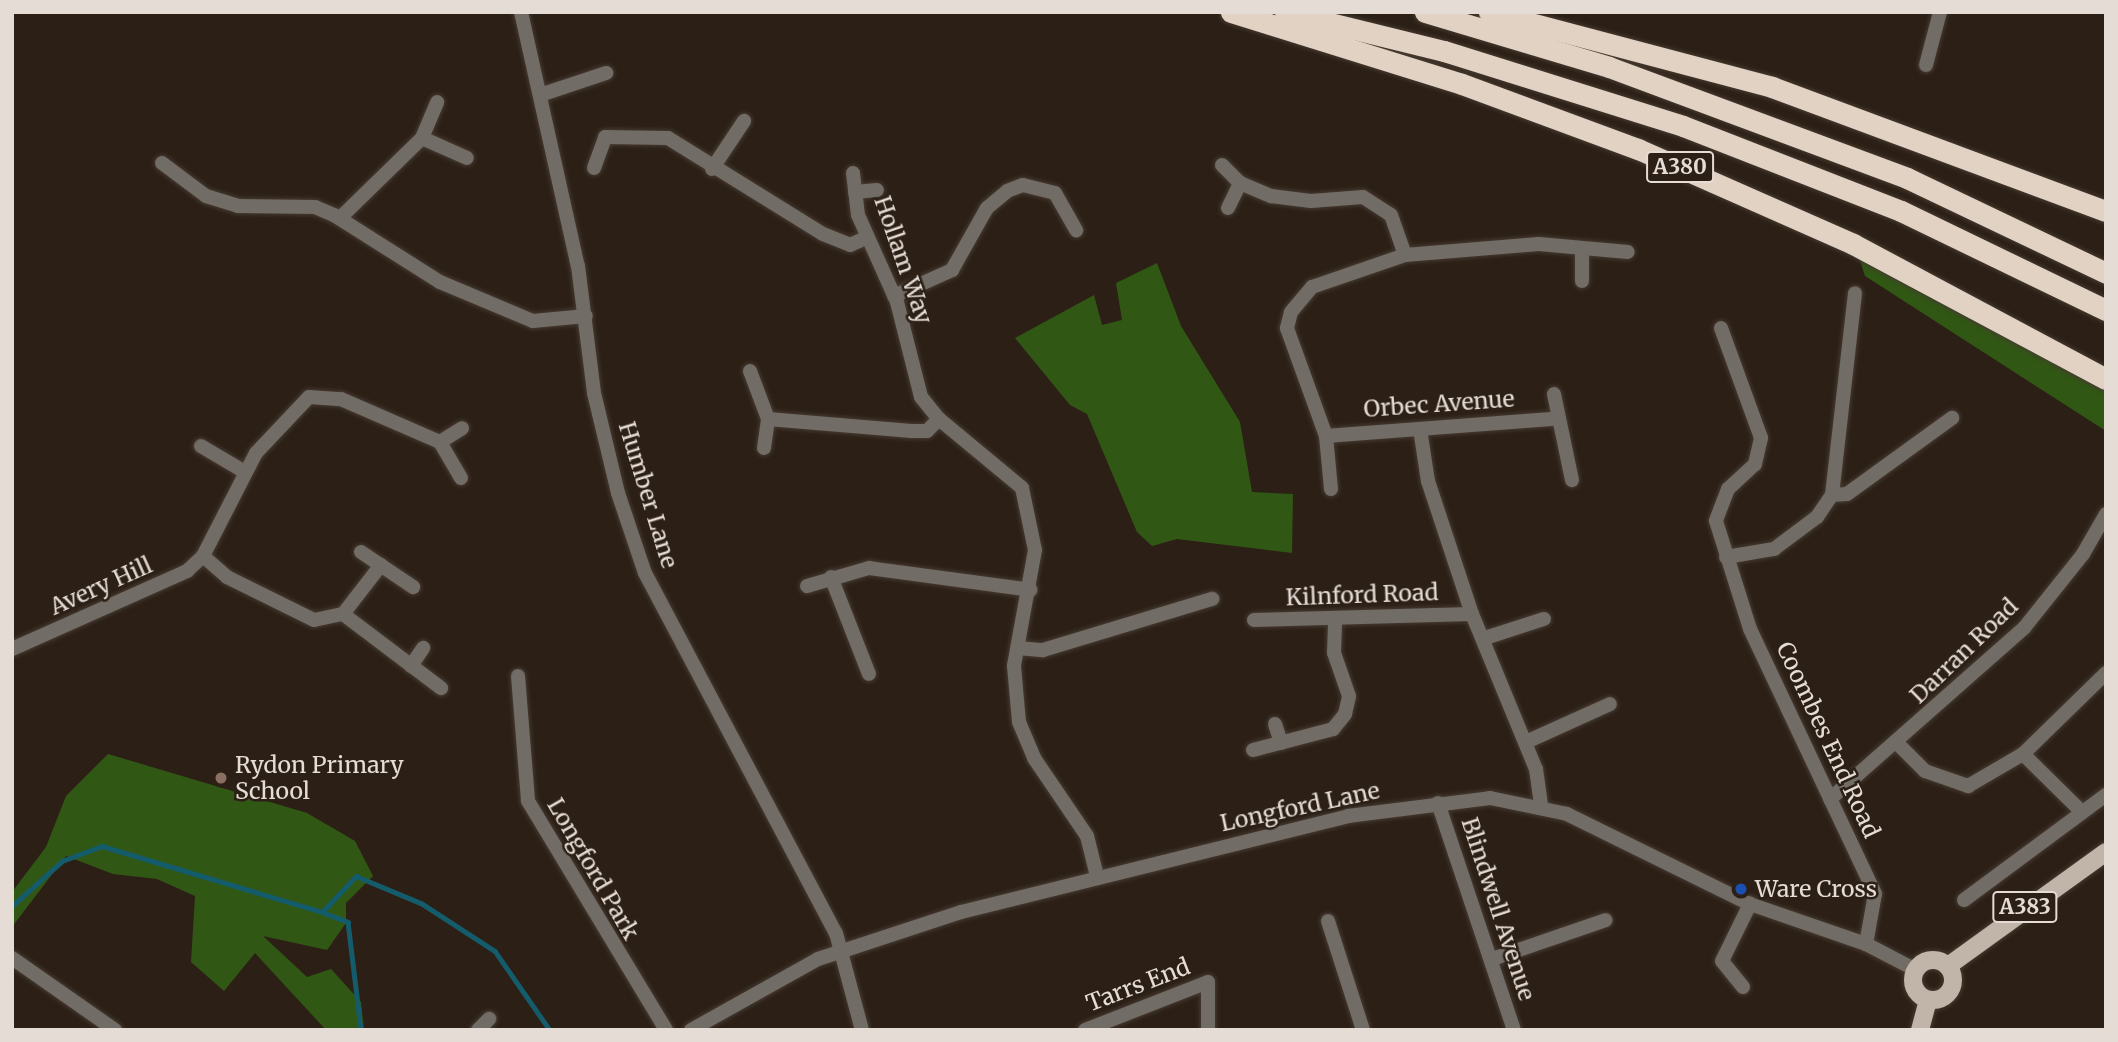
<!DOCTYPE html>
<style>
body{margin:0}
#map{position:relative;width:2118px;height:1042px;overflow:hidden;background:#2c2016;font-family:Merriweather,serif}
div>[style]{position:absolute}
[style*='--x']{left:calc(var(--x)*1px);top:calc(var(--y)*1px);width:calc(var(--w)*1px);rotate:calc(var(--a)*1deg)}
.green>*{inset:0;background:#315715}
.stream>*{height:4.5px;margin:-2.25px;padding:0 2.25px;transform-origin:2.25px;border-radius:2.25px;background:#145c6b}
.roads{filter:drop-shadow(0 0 2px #463a31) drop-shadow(0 0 2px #463a31)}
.street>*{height:14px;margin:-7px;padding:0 7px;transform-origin:7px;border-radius:7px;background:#716c66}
.primary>*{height:18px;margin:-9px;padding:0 9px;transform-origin:9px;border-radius:9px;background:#c1b5a9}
.primary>.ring{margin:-9px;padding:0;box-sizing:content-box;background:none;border:18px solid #c1b5a9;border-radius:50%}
.highway>*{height:21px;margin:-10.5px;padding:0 10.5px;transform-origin:10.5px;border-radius:10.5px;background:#e1d2c3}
.dots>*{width:19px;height:19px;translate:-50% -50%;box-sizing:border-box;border:4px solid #2c2016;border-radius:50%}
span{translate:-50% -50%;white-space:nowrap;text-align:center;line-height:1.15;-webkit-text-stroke:5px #2c2016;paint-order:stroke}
.shield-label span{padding:2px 5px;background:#2c2016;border:2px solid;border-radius:5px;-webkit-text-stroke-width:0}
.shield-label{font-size:21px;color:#e5dcd6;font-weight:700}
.street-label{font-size:23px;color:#e5dcd6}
.poi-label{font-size:23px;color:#e5dcd6}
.left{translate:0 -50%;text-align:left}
.frame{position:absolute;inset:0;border:14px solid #e5dcd6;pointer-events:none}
</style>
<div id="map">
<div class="green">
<div style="clip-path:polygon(1858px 254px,2106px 392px,2106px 431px,1865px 276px)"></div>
<div style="clip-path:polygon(1157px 263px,1181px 326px,1240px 422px,1252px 492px,1293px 494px,1292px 553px,1177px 539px,1152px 546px,1137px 532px,1087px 414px,1070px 405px,1015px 338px,1094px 295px,1102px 325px,1122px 320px,1116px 283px)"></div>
<div style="clip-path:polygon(108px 754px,307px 813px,355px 841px,373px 876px,346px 903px,346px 923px,327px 950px,263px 936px,307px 977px,331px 969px,361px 1002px,364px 1030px,326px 1030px,255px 953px,224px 991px,191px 962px,195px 896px,157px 879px,113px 874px,66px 856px,12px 927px,12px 892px,46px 847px,66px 796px)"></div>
</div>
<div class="stream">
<div style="--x:12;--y:906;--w:67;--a:-42"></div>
<div style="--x:62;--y:861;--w:43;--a:-20.6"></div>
<div style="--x:102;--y:846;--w:230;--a:16.7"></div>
<div style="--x:322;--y:912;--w:28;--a:21"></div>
<div style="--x:348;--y:922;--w:109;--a:83.1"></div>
<div style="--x:323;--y:911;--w:48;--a:-46.7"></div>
<div style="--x:356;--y:876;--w:70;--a:22.6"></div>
<div style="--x:421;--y:903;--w:88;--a:33"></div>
<div style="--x:495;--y:951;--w:96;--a:55.2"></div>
</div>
<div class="roads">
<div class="street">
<div style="--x:521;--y:12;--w:260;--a:77.4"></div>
<div style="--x:578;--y:266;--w:128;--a:82.8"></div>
<div style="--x:594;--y:393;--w:103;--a:76.5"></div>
<div style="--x:618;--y:493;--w:84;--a:71.4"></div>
<div style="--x:645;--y:573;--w:408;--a:62.1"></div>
<div style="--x:836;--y:933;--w:100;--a:75"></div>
<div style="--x:1926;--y:65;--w:55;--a:-75.2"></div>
<div style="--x:540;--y:95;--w:70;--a:-18.4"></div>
<div style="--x:422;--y:138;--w:49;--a:24"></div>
<div style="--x:162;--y:163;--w:55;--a:36.9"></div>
<div style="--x:206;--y:196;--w:34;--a:17"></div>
<div style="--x:238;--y:206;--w:77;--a:0.7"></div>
<div style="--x:315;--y:207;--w:21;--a:23"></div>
<div style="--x:334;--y:215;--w:125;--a:32.3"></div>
<div style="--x:440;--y:282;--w:101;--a:22.8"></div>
<div style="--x:533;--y:321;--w:53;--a:-5.4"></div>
<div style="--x:1222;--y:165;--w:25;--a:45"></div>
<div style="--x:1240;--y:183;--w:34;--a:23"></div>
<div style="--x:1271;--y:196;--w:40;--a:7.1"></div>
<div style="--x:1311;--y:201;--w:52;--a:-4.4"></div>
<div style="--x:1363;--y:197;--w:33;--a:33"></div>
<div style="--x:1391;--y:215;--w:42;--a:70.7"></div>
<div style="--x:594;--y:168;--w:33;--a:-70"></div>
<div style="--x:605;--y:137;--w:63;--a:0.9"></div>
<div style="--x:668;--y:138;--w:182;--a:31.8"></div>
<div style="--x:823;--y:234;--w:29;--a:22"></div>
<div style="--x:850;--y:245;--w:17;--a:-24"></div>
<div style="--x:712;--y:169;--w:58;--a:-56.3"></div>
<div style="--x:853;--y:173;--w:42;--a:83.2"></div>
<div style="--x:858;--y:215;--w:95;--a:65.9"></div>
<div style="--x:897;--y:302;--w:98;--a:75.8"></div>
<div style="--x:921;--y:397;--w:28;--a:51"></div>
<div style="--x:855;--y:192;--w:22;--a:-5"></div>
<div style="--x:1228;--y:208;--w:28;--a:-64"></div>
<div style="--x:340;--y:218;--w:115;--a:-44.3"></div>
<div style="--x:422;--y:138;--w:39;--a:-67"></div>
<div style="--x:1582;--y:250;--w:31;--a:90"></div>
<div style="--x:894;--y:296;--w:64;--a:-24.1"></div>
<div style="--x:952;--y:270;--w:71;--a:-60.6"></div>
<div style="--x:987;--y:208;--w:26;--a:-40"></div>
<div style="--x:1007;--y:191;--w:17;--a:-21"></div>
<div style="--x:1023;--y:185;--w:33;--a:14"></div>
<div style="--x:1055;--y:193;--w:43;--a:60.4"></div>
<div style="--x:1721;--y:328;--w:117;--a:70"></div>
<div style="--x:1761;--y:438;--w:27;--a:103"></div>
<div style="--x:1755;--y:464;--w:37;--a:137"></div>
<div style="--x:1728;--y:489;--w:34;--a:111"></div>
<div style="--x:1716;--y:521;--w:113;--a:72.5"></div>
<div style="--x:1750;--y:629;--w:293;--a:64.7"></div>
<div style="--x:1875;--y:894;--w:51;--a:100.2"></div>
<div style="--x:750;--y:371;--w:51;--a:69.4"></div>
<div style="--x:768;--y:419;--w:144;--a:4.8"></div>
<div style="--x:912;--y:431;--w:15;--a:0"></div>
<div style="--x:927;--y:431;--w:17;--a:-45"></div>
<div style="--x:939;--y:419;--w:108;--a:39.7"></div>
<div style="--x:1022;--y:488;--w:63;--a:78.2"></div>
<div style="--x:1035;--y:550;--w:118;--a:100.3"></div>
<div style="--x:1014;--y:666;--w:56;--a:84.9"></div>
<div style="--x:1019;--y:722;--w:39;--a:67"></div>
<div style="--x:1034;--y:758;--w:94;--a:55.8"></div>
<div style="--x:1087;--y:836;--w:41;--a:76"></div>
<div style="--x:1554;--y:394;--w:88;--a:78.2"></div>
<div style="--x:1420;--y:429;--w:53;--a:81.3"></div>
<div style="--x:1428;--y:481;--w:140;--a:71.7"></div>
<div style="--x:1472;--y:614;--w:168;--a:67.6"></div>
<div style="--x:1536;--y:769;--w:36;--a:82"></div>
<div style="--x:1326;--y:436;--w:229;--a:-4.3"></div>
<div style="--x:201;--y:446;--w:51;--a:30.6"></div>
<div style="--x:764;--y:448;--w:29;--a:-82"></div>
<div style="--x:461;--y:478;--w:42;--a:-120.3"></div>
<div style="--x:440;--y:442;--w:26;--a:-32"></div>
<div style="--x:1331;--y:489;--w:53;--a:-95.4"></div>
<div style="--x:1326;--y:436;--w:115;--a:-109.9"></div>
<div style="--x:1287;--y:328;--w:16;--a:-76"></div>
<div style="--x:1291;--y:312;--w:33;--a:-50"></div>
<div style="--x:1312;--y:287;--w:98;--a:-19"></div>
<div style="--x:1405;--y:255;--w:134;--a:-4.7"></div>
<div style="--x:1539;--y:244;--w:89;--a:5.1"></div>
<div style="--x:1832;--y:495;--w:15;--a:-4"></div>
<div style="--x:1847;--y:494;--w:130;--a:-35.9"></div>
<div style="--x:361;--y:552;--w:63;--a:33.9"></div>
<div style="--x:203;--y:556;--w:32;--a:41"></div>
<div style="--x:227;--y:577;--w:97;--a:26.3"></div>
<div style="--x:314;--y:620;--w:30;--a:-12"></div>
<div style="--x:343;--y:614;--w:123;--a:37.1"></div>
<div style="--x:1726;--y:557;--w:49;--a:-9.5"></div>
<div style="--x:1774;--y:549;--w:54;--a:-36.7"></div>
<div style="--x:1817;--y:517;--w:27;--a:-56"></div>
<div style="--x:1832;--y:495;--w:203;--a:-83.5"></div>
<div style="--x:831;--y:577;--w:104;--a:68.6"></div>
<div style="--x:807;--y:586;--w:65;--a:-16.2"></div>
<div style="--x:869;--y:568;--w:163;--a:7.7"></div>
<div style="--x:343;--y:614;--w:62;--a:-52.2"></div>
<div style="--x:1254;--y:620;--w:218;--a:-1.6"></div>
<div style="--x:1485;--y:638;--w:62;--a:-17.9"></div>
<div style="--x:1018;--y:648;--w:25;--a:5"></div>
<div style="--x:1043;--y:650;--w:177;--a:-16.8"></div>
<div style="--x:12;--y:649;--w:192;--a:-24"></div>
<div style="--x:187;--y:571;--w:22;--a:-43"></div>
<div style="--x:203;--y:556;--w:116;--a:-62.8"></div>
<div style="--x:256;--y:453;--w:77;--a:-46.6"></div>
<div style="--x:309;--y:397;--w:32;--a:4"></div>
<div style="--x:341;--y:399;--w:108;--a:23.5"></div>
<div style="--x:411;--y:666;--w:22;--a:-56"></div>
<div style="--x:518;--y:676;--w:125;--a:85.4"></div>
<div style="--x:528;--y:801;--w:267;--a:58.9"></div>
<div style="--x:1275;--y:724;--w:20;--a:72"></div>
<div style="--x:1526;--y:742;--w:92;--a:-24.3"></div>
<div style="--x:1897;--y:743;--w:40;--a:45"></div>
<div style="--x:1925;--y:771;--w:46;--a:19.2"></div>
<div style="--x:1968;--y:786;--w:64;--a:-30.2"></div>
<div style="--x:2023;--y:754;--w:116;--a:-44.3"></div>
<div style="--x:1253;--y:750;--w:83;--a:-14.7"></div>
<div style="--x:1333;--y:729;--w:19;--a:-51"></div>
<div style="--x:1345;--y:714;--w:18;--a:-77"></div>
<div style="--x:1349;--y:696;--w:46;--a:-109.2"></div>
<div style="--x:1334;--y:653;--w:33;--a:-88"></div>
<div style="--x:2023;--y:754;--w:83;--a:44.5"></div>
<div style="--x:1830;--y:799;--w:259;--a:-41.4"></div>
<div style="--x:2024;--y:628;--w:95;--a:-51.4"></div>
<div style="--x:2083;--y:554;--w:46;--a:-60.1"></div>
<div style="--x:1438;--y:803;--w:239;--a:71.5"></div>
<div style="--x:1964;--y:900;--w:177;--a:-36.5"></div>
<div style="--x:1328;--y:921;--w:114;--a:72.2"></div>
<div style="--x:12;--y:958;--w:126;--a:35"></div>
<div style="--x:1492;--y:959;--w:120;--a:-18.9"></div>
<div style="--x:1743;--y:987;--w:33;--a:-129"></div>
<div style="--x:1722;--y:961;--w:64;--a:-63.8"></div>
<div style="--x:478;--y:1030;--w:16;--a:-45"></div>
<div style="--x:691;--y:1030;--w:145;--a:-29.2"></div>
<div style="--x:818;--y:959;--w:151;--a:-18.2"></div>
<div style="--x:961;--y:912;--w:399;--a:-13.9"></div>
<div style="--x:1348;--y:816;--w:143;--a:-7.2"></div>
<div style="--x:1490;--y:798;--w:79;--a:11.7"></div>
<div style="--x:1567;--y:814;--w:204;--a:26.2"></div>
<div style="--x:1750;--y:904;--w:123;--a:19"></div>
<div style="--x:1866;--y:944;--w:56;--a:27.5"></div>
<div style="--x:1085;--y:1030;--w:132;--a:-21.3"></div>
<div style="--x:1208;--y:982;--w:48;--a:90"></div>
</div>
<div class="primary">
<div class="ring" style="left:1913px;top:960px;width:22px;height:22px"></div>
<div style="--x:1948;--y:966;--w:195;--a:-35.8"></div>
<div style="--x:1920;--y:1030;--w:31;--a:-75"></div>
</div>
<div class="highway">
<div style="--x:1231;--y:12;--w:242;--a:17.3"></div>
<div style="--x:1462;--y:84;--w:188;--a:20.3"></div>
<div style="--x:1638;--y:149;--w:235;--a:23.8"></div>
<div style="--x:1853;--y:244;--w:287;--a:28.1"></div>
<div style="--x:1285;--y:12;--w:164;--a:13.8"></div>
<div style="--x:1444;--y:51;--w:250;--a:17.4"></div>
<div style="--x:1683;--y:126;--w:234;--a:21.3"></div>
<div style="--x:1901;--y:211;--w:228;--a:25.8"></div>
<div style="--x:1425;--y:12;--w:192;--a:16.6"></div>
<div style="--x:1609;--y:67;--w:318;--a:20.4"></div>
<div style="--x:1907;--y:178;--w:221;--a:25.5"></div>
<div style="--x:1489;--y:12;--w:293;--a:14.8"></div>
<div style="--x:1772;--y:87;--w:356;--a:20.4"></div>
</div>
</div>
<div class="dots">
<div style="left:221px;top:778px;background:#8d6e63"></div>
<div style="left:1741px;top:889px;background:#1a4fb4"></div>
</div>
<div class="shield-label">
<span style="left:1680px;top:167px">A380</span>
<span style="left:2025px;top:907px">A383</span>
</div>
<div class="street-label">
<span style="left:903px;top:260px;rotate:71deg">Hollam Way</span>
<span style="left:1439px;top:404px;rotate:-4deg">Orbec Avenue</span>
<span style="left:648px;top:495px;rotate:73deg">Humber Lane</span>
<span style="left:101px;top:586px;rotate:-24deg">Avery Hill</span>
<span style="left:1362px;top:595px;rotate:-2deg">Kilnford Road</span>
<span style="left:1964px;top:651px;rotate:-44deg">Darran Road</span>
<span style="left:1828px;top:740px;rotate:65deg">Coombes End Road</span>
<span style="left:1300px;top:807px;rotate:-12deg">Longford Lane</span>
<span style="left:593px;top:869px;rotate:60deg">Longford Park</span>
<span style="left:1498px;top:909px;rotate:72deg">Blindwell Avenue</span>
<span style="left:1138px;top:985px;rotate:-21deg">Tarrs End</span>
</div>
<div class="poi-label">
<span class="left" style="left:235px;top:778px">Rydon Primary<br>School</span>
<span class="left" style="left:1755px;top:889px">Ware Cross</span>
</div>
<div class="frame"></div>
</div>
